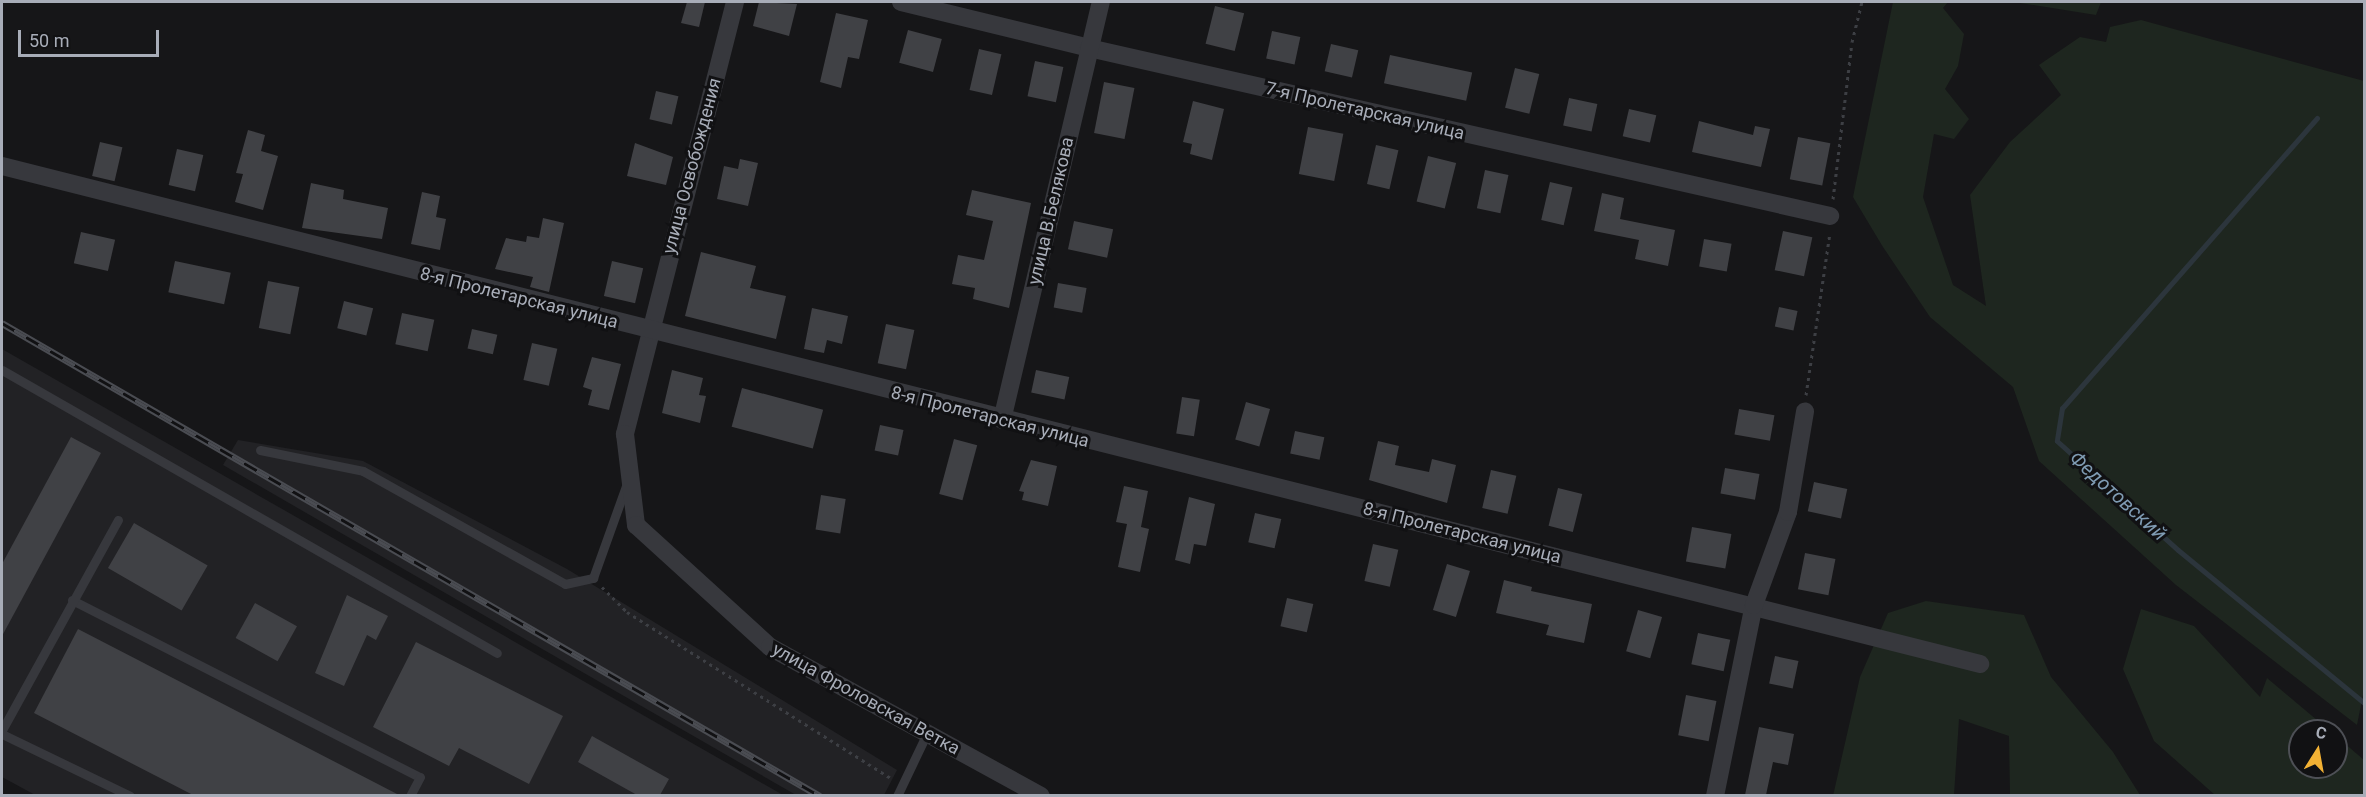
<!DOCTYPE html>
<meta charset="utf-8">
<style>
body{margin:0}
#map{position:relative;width:2366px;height:797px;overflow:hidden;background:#161618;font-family:Roboto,sans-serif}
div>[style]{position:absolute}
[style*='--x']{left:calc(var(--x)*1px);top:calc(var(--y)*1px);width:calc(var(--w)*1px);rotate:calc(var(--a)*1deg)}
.built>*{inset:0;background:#222225}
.green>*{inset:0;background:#1e261f}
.stream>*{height:5px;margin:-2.5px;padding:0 2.5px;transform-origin:2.5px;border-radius:2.5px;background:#2c353c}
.building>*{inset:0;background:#404145;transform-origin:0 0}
.path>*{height:3px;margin-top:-1.5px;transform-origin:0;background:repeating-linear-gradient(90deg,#3d3f44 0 3px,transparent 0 7.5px)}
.lane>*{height:9px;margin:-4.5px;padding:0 4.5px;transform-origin:4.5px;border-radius:4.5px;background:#37383d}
.street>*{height:18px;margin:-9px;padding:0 9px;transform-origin:9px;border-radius:9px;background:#37383d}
.rail>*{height:7px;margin-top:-3.5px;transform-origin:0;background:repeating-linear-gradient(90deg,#111113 0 14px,#4a4c52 0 28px);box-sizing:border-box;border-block:2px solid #4a4c52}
span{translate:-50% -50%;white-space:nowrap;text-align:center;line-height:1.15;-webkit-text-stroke:6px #111113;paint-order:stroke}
.street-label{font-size:18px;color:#a8adb8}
.water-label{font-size:20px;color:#7f9bb3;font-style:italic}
.frame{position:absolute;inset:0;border:3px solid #a8adb8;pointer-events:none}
.north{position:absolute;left:2288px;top:719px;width:60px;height:60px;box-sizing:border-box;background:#111113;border:2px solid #4d4f55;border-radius:50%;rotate:11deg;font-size:16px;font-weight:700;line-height:24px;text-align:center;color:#a8adb8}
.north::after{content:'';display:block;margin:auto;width:21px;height:27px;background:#f2b134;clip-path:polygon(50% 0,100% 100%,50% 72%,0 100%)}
.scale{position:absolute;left:18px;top:30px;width:141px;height:27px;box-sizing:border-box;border:3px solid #a8adb8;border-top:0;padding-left:8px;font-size:18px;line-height:21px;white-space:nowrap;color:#a8adb8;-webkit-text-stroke:4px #111113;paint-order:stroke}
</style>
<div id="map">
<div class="built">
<div style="clip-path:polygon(2px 349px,783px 795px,37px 796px,2px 777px)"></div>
<div style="clip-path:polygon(238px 440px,363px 461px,567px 569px,897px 770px,884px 795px,796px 795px,223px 465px)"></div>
</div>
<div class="green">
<div style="clip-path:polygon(1893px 2px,1948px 2px,1943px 8px,1964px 34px,1958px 66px,1945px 89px,1969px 119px,1954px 139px,1934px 134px,1923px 197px,1953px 285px,1986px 306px,1970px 195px,2010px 142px,2061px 95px,2039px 65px,2080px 37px,2106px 42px,2110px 27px,2141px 20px,2364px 81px,2364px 690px,2357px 725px,2176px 585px,2039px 461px,2013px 387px,1930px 317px,1883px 247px,1853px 197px)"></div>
<div style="clip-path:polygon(2014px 2px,2101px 2px,2096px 15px)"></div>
<div style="clip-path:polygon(1926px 601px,2024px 615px,2051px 677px,2113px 752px,2140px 795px,2010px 795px,2009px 736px,1959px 719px,1954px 795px,1833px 796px,1860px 677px,1888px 613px)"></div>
<div style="clip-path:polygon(2141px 609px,2194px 626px,2260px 697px,2267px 678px,2330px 731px,2300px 731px,2300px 767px,2336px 767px,2336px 736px,2364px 760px,2364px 795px,2215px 795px,2154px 741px,2123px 669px)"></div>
</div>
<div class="stream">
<div style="--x:2317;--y:118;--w:386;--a:131.3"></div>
<div style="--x:2062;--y:408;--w:33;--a:99"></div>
<div style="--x:2057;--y:441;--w:163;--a:42"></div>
<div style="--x:2178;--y:550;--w:241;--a:39.4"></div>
</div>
<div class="building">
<div style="clip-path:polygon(687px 2px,705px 2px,699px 27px,681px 23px)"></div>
<div style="clip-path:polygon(759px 2px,797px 4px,789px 36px,753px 26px)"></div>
<div style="left:1215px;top:6px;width:30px;height:39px;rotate:14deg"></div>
<div style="clip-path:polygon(836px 13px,868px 20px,859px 59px,848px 57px,841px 88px,820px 82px)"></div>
<div style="left:908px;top:30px;width:35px;height:34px;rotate:15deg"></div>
<div style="left:1272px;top:31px;width:29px;height:28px;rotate:12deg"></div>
<div style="left:1331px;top:44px;width:28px;height:28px;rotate:13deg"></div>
<div style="left:979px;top:49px;width:23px;height:42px;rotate:13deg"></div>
<div style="left:1390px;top:55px;width:84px;height:29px;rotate:12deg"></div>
<div style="left:1035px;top:61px;width:29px;height:36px;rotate:12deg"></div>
<div style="left:1515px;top:68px;width:25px;height:41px;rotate:14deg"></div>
<div style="left:1104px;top:82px;width:31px;height:52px;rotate:11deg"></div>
<div style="left:656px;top:91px;width:23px;height:29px;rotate:13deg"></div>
<div style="left:1569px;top:98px;width:29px;height:28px;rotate:12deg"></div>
<div style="clip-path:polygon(1193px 101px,1224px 109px,1212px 160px,1190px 154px,1192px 144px,1183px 142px)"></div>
<div style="left:1629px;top:109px;width:28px;height:28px;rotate:13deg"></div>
<div style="clip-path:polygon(1699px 121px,1753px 135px,1755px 126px,1770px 129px,1761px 167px,1692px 152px)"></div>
<div style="left:1308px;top:127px;width:36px;height:48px;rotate:11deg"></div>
<div style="clip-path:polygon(248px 130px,265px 135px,261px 151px,278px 156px,263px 210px,235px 202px,243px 174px,236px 173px)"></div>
<div style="left:1798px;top:137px;width:33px;height:43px;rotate:11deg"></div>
<div style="left:100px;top:142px;width:23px;height:35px;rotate:13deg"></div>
<div style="clip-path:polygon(635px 143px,673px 157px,666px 185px,627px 176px)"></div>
<div style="left:1376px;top:145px;width:23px;height:40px;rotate:13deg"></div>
<div style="left:177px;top:149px;width:27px;height:37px;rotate:13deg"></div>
<div style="left:1428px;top:156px;width:29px;height:47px;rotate:14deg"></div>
<div style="clip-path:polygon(740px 159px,758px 163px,748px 206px,717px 199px,724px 166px,738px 169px)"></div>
<div style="left:1485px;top:170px;width:24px;height:39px;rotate:12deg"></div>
<div style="left:1550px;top:182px;width:23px;height:39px;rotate:13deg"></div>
<div style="clip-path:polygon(311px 183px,344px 190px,343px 199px,388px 208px,382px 239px,302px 228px)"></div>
<div style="clip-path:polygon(972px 190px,1031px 203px,1009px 308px,973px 299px,975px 288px,952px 284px,958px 255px,984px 260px,993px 221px,966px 215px)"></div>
<div style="clip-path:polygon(422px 192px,440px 196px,436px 217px,446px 219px,440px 250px,411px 244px)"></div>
<div style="clip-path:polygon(1602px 193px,1624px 198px,1620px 219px,1675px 230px,1668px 266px,1635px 259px,1639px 240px,1594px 231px)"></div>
<div style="clip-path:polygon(543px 218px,564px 223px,549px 292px,530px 287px,533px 277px,495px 269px,506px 238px,526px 242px,527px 236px,539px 238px)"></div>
<div style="left:1074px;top:221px;width:40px;height:29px;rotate:12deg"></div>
<div style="left:1783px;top:231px;width:30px;height:40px;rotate:12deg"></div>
<div style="left:81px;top:232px;width:35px;height:32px;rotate:13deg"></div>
<div style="left:1704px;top:239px;width:28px;height:28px;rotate:10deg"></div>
<div style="clip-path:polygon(701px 252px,756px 266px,750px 288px,786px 296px,776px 339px,685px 316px)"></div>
<div style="left:175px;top:261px;width:57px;height:32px;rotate:12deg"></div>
<div style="left:612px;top:261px;width:32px;height:36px;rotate:13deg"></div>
<div style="left:268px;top:281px;width:32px;height:48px;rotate:11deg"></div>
<div style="left:1058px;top:283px;width:29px;height:25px;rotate:10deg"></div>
<div style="left:344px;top:301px;width:30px;height:28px;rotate:14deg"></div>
<div style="left:1779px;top:307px;width:19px;height:20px;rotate:12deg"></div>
<div style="clip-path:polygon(812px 308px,848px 316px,842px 344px,827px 340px,824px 353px,804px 349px)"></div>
<div style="left:402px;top:313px;width:33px;height:32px;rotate:12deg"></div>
<div style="left:886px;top:324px;width:29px;height:40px;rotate:12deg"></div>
<div style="left:472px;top:329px;width:26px;height:20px;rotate:13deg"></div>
<div style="left:532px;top:343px;width:26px;height:38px;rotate:13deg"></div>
<div style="clip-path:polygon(592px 357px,621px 364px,609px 410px,588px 405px,592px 390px,583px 387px)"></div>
<div style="clip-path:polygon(672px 370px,703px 378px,699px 395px,706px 396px,700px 423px,662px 413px)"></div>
<div style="left:1036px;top:370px;width:34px;height:23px;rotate:12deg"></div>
<div style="left:742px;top:388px;width:84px;height:40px;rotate:15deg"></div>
<div style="left:1182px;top:397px;width:18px;height:37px;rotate:9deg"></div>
<div style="left:1246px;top:402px;width:25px;height:39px;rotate:16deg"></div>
<div style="left:1739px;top:409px;width:36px;height:26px;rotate:10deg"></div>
<div style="left:880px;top:425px;width:24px;height:26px;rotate:12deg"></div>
<div style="left:1295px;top:431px;width:30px;height:23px;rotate:12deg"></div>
<div style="clip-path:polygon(71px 437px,101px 453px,2px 636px,2px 564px)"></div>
<div style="left:954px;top:439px;width:24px;height:57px;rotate:15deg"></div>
<div style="clip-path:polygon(1378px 441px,1399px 446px,1395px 465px,1429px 472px,1432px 459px,1456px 465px,1447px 503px,1369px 480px)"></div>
<div style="clip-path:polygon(1031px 460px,1057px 466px,1048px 506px,1022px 500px,1024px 492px,1019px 491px)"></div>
<div style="left:1725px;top:468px;width:35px;height:26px;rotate:10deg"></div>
<div style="left:1491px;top:470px;width:26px;height:39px;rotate:13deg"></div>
<div style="left:1814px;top:482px;width:34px;height:30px;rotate:12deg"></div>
<div style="clip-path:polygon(1124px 486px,1148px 491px,1141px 527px,1149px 529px,1140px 572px,1118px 567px,1127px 524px,1116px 522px)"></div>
<div style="left:1558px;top:488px;width:25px;height:39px;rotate:14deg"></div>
<div style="left:821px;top:495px;width:25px;height:35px;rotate:9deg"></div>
<div style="clip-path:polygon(1189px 497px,1215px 504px,1206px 546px,1194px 544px,1190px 564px,1175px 560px)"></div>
<div style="left:1255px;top:513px;width:27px;height:30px;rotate:13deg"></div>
<div style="left:134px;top:523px;width:85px;height:52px;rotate:30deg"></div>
<div style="left:1692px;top:527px;width:40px;height:35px;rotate:10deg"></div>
<div style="left:1373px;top:544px;width:26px;height:38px;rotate:13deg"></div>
<div style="left:1805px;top:553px;width:31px;height:37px;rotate:11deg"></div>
<div style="left:1447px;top:564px;width:24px;height:48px;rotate:17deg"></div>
<div style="clip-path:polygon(1504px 580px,1532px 587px,1531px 591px,1592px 604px,1584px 643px,1546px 635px,1549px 625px,1496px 613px)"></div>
<div style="clip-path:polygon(347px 595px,388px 616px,376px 640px,367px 635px,344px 686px,315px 673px)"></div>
<div style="left:1287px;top:598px;width:27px;height:29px;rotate:13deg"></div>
<div style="left:255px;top:603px;width:48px;height:40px;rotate:29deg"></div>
<div style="left:1638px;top:610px;width:25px;height:43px;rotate:16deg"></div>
<div style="clip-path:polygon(78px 629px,399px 795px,193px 795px,34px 713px)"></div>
<div style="left:1698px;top:633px;width:33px;height:32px;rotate:12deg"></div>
<div style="clip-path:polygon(416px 642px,563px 716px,529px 784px,459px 748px,449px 766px,373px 727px)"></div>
<div style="left:1775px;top:656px;width:24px;height:28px;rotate:12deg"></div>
<div style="left:1686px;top:695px;width:31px;height:41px;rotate:11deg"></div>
<div style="clip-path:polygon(1759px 727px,1794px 734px,1788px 765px,1773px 762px,1766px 795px,1745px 795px)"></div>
<div style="clip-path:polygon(592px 736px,669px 779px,660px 795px,637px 795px,578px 762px)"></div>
</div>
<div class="path">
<div style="--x:1833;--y:199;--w:158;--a:-83.1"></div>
<div style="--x:1852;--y:42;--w:41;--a:-76"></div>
<div style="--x:1806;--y:395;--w:165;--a:-81.6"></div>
<div style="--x:602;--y:587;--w:35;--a:45"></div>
<div style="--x:627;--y:612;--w:313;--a:32.2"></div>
</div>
<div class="lane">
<div style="--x:2;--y:370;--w:570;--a:29.76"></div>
<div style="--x:260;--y:450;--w:105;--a:11.5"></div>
<div style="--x:363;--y:471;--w:231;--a:29.2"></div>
<div style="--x:565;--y:584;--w:29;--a:-12"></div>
<div style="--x:593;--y:578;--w:101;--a:-70.3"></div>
<div style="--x:72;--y:600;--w:390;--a:27"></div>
<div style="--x:420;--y:777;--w:21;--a:118"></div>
<div style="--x:2;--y:730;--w:240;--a:-61.1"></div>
<div style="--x:2;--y:734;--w:142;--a:25.8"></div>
<div style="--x:897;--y:796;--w:70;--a:-64.5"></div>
</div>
<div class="street">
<div style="--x:735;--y:2;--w:446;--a:104.3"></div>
<div style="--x:625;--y:434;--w:92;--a:83.1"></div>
<div style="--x:636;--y:525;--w:181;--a:42.3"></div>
<div style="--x:770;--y:647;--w:309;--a:28.8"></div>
<div style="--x:901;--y:2;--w:194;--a:13.7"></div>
<div style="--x:1089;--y:48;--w:760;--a:12.77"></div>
<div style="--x:2;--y:166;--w:2040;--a:14.13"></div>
<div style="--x:1002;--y:420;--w:430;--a:-76.7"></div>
<div style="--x:1715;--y:796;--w:195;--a:-78.5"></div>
<div style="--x:1754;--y:605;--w:99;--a:-69.9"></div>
<div style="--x:1788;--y:512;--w:102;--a:-80.4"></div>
</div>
<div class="rail">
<div style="--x:2;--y:323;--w:945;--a:30.04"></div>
</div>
<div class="street-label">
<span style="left:1365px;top:111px;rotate:13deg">7-я Пролетарская улица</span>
<span style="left:692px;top:166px;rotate:-75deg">улица Освобождения</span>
<span style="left:1051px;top:211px;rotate:-77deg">улица В.Белякова</span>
<span style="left:519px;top:298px;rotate:14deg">8-я Пролетарская улица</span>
<span style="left:990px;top:417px;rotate:14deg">8-я Пролетарская улица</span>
<span style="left:1462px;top:533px;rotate:14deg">8-я Пролетарская улица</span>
<span style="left:866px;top:699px;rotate:29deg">улица Фроловская Ветка</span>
</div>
<div class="water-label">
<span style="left:2118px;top:496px;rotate:42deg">Федотовский</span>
</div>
<div class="frame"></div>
<div class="north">С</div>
<div class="scale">50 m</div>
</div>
